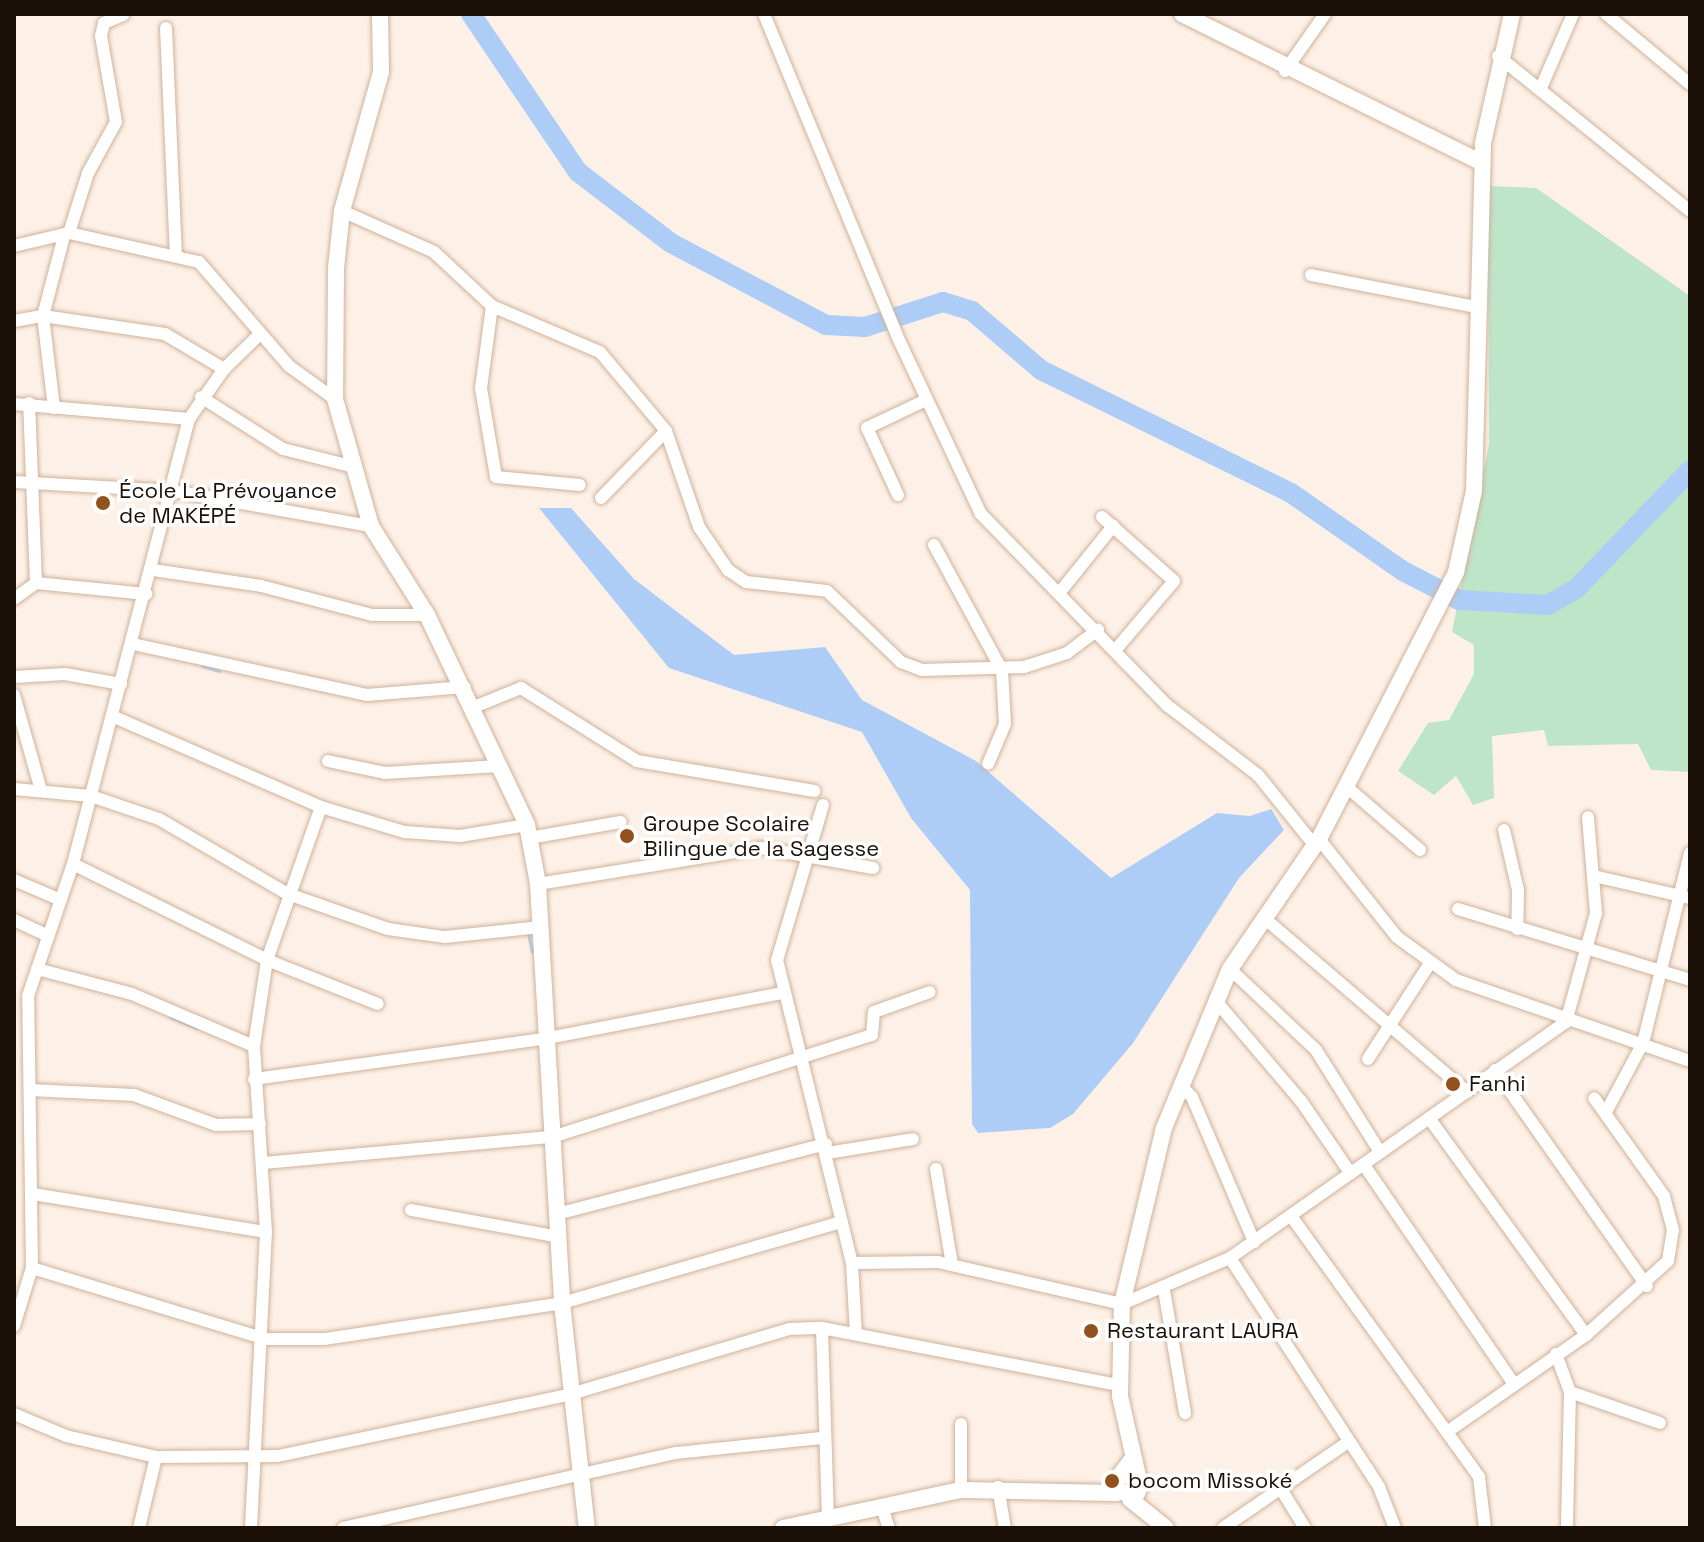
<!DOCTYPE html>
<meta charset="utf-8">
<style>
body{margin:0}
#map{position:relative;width:1704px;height:1542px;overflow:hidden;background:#fdf1e7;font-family:"Space Grotesk",sans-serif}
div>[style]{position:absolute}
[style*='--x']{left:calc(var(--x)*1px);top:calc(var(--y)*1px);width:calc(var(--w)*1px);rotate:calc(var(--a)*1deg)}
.green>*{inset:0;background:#bee5c8}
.water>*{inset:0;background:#adcdf6}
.stream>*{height:3px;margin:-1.5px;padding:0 1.5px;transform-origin:1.5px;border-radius:1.5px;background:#adcdf6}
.river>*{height:20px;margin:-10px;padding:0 10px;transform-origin:10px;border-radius:10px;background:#adcdf6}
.roads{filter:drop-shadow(0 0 2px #cfb29b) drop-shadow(0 0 2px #cfb29b)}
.street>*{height:12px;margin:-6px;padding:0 6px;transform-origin:6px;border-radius:6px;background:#fff}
.secondary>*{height:16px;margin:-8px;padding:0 8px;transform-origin:8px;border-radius:8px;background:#fff}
.dots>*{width:22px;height:22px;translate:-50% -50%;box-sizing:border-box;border:4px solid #fff;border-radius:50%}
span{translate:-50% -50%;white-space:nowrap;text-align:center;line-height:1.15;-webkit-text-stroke:7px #fff;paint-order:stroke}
.poi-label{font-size:22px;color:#1a1008}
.left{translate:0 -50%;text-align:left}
.frame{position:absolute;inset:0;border:16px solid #1a1008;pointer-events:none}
</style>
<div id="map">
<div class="green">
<div style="clip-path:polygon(1488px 186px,1536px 188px,1690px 296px,1690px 772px,1651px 770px,1638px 744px,1548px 746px,1544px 730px,1492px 736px,1494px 798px,1473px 805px,1456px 776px,1434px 795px,1398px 771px,1428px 723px,1449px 720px,1474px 674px,1474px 645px,1452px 632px,1489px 444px)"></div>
</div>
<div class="water">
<div style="clip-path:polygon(539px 508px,571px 508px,634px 579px,734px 655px,825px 647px,862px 700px,976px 761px,1111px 878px,1217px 813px,1250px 816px,1271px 809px,1284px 830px,1239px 878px,1133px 1043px,1073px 1114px,1050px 1128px,978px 1133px,972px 1124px,970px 890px,911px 818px,862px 732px,669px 668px)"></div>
</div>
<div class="stream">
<div style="--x:202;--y:666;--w:18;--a:16"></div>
<div style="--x:528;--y:933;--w:19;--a:78"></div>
<div style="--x:170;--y:1017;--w:28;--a:23"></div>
</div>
<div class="river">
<div style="--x:471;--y:14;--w:191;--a:55.9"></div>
<div style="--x:578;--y:172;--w:117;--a:37.4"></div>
<div style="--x:671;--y:243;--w:175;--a:27.9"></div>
<div style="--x:826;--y:325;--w:39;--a:3"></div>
<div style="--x:865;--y:327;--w:82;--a:-17.8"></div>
<div style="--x:943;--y:302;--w:30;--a:17"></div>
<div style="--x:972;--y:311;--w:91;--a:40.5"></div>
<div style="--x:1041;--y:370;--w:279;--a:26.2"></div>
<div style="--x:1291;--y:493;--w:136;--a:34.9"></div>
<div style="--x:1403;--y:571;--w:63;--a:27.4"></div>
<div style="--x:1459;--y:600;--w:89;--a:3.2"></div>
<div style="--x:1548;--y:605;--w:34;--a:-30"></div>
<div style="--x:1577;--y:588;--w:163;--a:-46.2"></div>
</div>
<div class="roads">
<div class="street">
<div style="--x:764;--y:14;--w:353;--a:67.5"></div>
<div style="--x:899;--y:340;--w:192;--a:64.8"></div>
<div style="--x:981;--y:514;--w:268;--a:45.8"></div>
<div style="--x:1168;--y:706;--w:113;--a:37.5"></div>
<div style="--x:1258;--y:775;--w:91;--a:51.2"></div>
<div style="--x:1606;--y:14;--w:109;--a:39.8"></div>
<div style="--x:166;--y:28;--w:226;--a:87.5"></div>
<div style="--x:1498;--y:56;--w:247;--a:38.9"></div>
<div style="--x:1285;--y:71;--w:70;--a:-54.9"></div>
<div style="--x:1540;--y:90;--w:83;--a:-66.5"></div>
<div style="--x:342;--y:211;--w:101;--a:24"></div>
<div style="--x:434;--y:252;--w:79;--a:43"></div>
<div style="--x:492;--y:306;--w:117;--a:23.1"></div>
<div style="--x:600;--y:352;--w:103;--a:50.1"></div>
<div style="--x:666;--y:431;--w:102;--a:71"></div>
<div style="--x:699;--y:527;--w:52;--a:56"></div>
<div style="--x:728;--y:570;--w:22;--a:34"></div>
<div style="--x:746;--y:582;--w:81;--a:6.3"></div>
<div style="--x:827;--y:591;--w:103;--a:43.8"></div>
<div style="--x:901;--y:662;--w:22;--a:21"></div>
<div style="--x:922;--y:670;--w:102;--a:-1.7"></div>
<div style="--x:1024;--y:667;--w:45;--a:-18"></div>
<div style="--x:1067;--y:653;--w:39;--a:-37"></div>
<div style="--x:69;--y:233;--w:63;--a:-72.4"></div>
<div style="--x:88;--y:173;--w:58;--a:-61.2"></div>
<div style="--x:116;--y:122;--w:87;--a:-99.9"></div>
<div style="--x:101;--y:36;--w:13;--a:-77"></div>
<div style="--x:104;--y:23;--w:21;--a:-23"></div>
<div style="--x:14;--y:246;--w:57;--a:-13.3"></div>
<div style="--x:69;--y:233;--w:133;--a:12.6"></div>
<div style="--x:199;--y:262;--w:138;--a:49.1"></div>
<div style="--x:289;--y:366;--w:57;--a:35.7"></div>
<div style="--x:1311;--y:275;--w:168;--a:11"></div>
<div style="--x:492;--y:306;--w:83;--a:97.6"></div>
<div style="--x:481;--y:388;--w:90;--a:80.4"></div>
<div style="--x:496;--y:477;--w:84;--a:5.4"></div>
<div style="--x:14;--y:321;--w:29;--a:-10"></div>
<div style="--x:43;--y:316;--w:123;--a:8.4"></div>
<div style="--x:165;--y:334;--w:69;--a:30.7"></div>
<div style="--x:201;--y:397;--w:97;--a:32.4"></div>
<div style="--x:283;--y:449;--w:69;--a:14.2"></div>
<div style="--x:14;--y:404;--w:176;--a:4.9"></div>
<div style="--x:54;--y:408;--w:93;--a:-96.8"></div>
<div style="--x:43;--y:316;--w:83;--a:-75.3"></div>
<div style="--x:14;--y:482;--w:160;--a:3.2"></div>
<div style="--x:174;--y:491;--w:200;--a:10.1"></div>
<div style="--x:898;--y:495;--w:74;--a:-114.8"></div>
<div style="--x:867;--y:428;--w:65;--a:-25.4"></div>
<div style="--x:601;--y:498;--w:93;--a:-45.9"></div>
<div style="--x:1102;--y:517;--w:96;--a:41.6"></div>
<div style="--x:1174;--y:581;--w:88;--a:130.4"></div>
<div style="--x:934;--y:545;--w:142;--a:61.5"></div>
<div style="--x:1002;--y:670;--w:54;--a:86.8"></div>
<div style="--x:1005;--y:724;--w:43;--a:113"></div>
<div style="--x:153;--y:570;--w:109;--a:8.4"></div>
<div style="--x:261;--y:586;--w:115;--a:14.6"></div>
<div style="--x:372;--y:615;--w:55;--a:0"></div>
<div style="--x:36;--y:583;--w:111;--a:5.7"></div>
<div style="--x:1060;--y:592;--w:85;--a:-51.2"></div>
<div style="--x:14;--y:599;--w:27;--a:-36"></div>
<div style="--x:36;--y:583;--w:180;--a:-92.2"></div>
<div style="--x:133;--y:644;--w:239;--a:12.3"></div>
<div style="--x:367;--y:695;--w:98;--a:-4.7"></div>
<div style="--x:14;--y:677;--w:51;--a:-3.4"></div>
<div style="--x:65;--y:674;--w:57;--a:10.1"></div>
<div style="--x:14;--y:695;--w:96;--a:74.2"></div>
<div style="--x:474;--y:707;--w:51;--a:-22"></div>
<div style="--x:521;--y:688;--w:137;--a:32.2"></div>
<div style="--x:637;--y:761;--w:180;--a:9.6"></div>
<div style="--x:112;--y:716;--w:228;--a:23.5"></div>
<div style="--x:321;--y:807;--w:88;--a:16.6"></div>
<div style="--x:405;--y:832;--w:55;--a:4.2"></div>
<div style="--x:460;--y:836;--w:68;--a:-9.3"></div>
<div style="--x:328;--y:761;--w:58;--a:11.9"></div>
<div style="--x:385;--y:773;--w:114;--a:-3.5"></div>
<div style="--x:1348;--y:788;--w:95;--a:40.7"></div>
<div style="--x:14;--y:789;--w:77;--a:5.2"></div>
<div style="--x:91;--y:796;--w:72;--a:18.7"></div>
<div style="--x:159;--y:819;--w:149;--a:30.2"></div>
<div style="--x:288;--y:894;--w:106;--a:19.3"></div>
<div style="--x:388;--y:929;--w:58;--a:8"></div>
<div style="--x:445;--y:937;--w:96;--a:-6"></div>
<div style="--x:823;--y:805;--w:162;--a:106.5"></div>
<div style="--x:777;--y:960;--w:312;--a:76.1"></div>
<div style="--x:852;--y:1263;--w:71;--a:86.8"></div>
<div style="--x:1504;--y:830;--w:62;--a:76.9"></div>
<div style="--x:1518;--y:890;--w:39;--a:91"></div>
<div style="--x:529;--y:838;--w:93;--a:-9.9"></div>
<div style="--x:1319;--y:839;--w:125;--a:51.5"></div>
<div style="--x:1397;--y:937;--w:73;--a:36.1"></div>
<div style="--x:1456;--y:980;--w:248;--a:19.1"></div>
<div style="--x:73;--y:864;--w:216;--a:26.3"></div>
<div style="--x:267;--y:960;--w:119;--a:21.6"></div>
<div style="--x:1598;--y:877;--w:94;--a:12.9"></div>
<div style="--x:14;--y:880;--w:51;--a:23.1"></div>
<div style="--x:538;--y:884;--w:226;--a:-9.2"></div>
<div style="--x:761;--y:848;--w:114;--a:10.1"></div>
<div style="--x:1458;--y:909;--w:243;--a:17"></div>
<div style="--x:1263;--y:917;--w:269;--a:40.6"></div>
<div style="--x:14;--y:920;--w:38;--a:25"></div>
<div style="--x:37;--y:969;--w:98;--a:14.7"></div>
<div style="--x:132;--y:994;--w:133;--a:23.1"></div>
<div style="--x:1230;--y:969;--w:118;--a:43.3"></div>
<div style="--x:1316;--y:1050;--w:120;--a:57.9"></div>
<div style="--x:1215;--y:1000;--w:133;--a:49.6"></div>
<div style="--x:1301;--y:1101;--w:88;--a:55.6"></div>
<div style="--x:1368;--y:1059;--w:114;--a:-57.1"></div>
<div style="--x:1495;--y:1070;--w:264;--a:54.9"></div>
<div style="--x:254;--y:1079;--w:297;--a:-7.9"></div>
<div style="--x:548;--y:1038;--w:237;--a:-10.9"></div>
<div style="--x:1180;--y:1085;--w:17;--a:45"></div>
<div style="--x:1192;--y:1097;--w:158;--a:66.8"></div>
<div style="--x:30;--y:1090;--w:104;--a:2.8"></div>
<div style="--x:134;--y:1095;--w:87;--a:20.1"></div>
<div style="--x:216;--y:1125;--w:44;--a:-1.3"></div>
<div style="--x:1606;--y:1112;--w:78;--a:-61.8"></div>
<div style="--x:1643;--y:1043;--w:196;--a:-76.1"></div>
<div style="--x:1429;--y:1118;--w:268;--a:54.1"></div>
<div style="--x:827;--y:1153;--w:87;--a:-9.2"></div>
<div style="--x:264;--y:1163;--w:289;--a:-5.2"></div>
<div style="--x:552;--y:1137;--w:336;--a:-17.7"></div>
<div style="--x:872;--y:1035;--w:23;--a:-85"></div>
<div style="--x:874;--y:1012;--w:59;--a:-19.7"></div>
<div style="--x:1364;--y:1165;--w:264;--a:55.6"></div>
<div style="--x:936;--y:1169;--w:97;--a:80.5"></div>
<div style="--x:33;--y:1194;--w:236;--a:9.3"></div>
<div style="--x:411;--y:1210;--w:150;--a:10.3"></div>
<div style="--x:557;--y:1214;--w:278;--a:-14.6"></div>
<div style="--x:1291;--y:1216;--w:322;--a:54.2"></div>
<div style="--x:1479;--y:1477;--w:51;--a:83.3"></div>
<div style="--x:1230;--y:1258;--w:273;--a:56.9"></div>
<div style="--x:1379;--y:1487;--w:44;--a:68.7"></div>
<div style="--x:852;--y:1263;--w:86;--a:-0.7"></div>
<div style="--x:938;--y:1262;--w:189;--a:12.9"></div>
<div style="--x:1122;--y:1304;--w:117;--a:-23.1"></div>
<div style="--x:1230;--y:1258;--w:411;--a:-35.1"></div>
<div style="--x:1566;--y:1022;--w:113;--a:-74.6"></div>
<div style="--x:1596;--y:913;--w:96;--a:-94.8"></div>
<div style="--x:32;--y:1268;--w:244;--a:16.9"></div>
<div style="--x:265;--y:1339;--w:60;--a:0"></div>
<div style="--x:325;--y:1339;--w:240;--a:-8.6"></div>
<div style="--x:562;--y:1303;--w:291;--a:-16.2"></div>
<div style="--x:1164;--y:1290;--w:125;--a:80.3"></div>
<div style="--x:14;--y:1326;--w:61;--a:-72.8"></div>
<div style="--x:32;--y:1268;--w:272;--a:-90.8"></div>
<div style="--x:28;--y:996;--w:139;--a:-71.2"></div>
<div style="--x:73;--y:864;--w:460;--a:-75.4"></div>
<div style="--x:189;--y:419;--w:61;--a:-55"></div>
<div style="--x:224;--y:369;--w:50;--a:-44.2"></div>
<div style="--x:822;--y:1328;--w:189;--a:88.2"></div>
<div style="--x:1556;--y:1354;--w:40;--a:69.8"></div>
<div style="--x:1570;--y:1392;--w:136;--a:91.3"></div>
<div style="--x:1570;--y:1392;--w:95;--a:19"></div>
<div style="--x:14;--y:1414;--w:56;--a:22.9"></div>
<div style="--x:66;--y:1436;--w:92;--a:13.1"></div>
<div style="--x:156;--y:1457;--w:122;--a:-0.5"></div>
<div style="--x:278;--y:1456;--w:299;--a:-11.9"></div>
<div style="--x:571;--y:1394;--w:227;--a:-16.6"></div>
<div style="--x:789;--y:1329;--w:33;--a:-2"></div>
<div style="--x:822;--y:1328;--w:302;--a:10.9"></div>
<div style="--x:961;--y:1424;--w:66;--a:90"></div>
<div style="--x:1447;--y:1432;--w:169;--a:-34.9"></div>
<div style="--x:1586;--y:1335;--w:110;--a:-42.1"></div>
<div style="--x:1668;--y:1261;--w:31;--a:-81"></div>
<div style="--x:1673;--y:1230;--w:35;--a:-105"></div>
<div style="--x:1664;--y:1196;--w:120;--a:-125.5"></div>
<div style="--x:1279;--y:1486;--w:49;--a:58.2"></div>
<div style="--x:998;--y:1487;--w:42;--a:80.3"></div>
<div style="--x:882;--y:1507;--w:22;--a:72"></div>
<div style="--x:139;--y:1528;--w:73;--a:-76.5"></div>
<div style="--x:251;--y:1528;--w:296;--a:-87.1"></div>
<div style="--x:266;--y:1232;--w:186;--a:-93.7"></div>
<div style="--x:254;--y:1046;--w:87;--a:-81.4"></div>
<div style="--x:267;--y:960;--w:162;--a:-70.6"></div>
<div style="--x:343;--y:1528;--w:341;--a:-12.7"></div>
<div style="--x:676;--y:1453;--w:145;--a:-5.9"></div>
<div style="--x:1223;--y:1528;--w:152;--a:-34.5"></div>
</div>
<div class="secondary">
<div style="--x:380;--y:14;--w:58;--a:89"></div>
<div style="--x:381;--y:72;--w:144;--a:105.7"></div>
<div style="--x:342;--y:211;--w:57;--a:96"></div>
<div style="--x:336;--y:268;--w:131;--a:90.4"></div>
<div style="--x:335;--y:399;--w:132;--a:74.2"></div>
<div style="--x:371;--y:526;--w:105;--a:57.8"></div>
<div style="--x:427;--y:615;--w:233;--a:64.5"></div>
<div style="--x:527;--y:825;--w:60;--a:79.4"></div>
<div style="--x:538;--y:884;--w:420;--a:86.7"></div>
<div style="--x:562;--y:1303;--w:226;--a:83.7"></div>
<div style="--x:1182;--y:14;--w:335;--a:26.4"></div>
<div style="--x:1123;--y:1474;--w:21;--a:23"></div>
<div style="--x:1142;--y:1482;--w:17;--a:114"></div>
<div style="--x:1135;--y:1498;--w:22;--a:-153"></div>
<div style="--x:1115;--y:1488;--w:9;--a:-77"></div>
<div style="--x:1117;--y:1479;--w:26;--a:-53"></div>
<div style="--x:1138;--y:1476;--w:82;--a:-102.7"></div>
<div style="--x:1120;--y:1396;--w:92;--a:-88.8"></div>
<div style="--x:1122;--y:1304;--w:181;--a:-76.6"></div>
<div style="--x:1164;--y:1128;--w:172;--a:-67.5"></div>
<div style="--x:1230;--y:969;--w:158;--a:-55.6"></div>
<div style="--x:1319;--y:839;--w:300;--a:-62.8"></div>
<div style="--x:1456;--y:572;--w:83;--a:-77.5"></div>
<div style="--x:1474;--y:491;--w:348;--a:-88.5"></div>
<div style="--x:1483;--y:143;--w:132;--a:-77.3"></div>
<div style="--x:1130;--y:1499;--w:46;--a:38.9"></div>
<div style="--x:783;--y:1528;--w:182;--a:-12.1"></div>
<div style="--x:961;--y:1490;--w:156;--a:1.1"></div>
</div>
</div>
<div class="dots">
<div style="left:103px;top:503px;background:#93511e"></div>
<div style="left:627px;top:836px;background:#93511e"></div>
<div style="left:1453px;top:1084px;background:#93511e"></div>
<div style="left:1091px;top:1331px;background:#93511e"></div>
<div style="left:1112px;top:1481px;background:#93511e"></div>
</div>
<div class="poi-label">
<span class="left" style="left:119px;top:503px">École La Prévoyance<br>de MAKÉPÉ</span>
<span class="left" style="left:643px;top:836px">Groupe Scolaire<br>Bilingue de la Sagesse</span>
<span class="left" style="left:1469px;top:1084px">Fanhi</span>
<span class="left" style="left:1107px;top:1331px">Restaurant LAURA</span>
<span class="left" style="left:1128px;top:1481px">bocom Missoké</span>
</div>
<div class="frame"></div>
</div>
